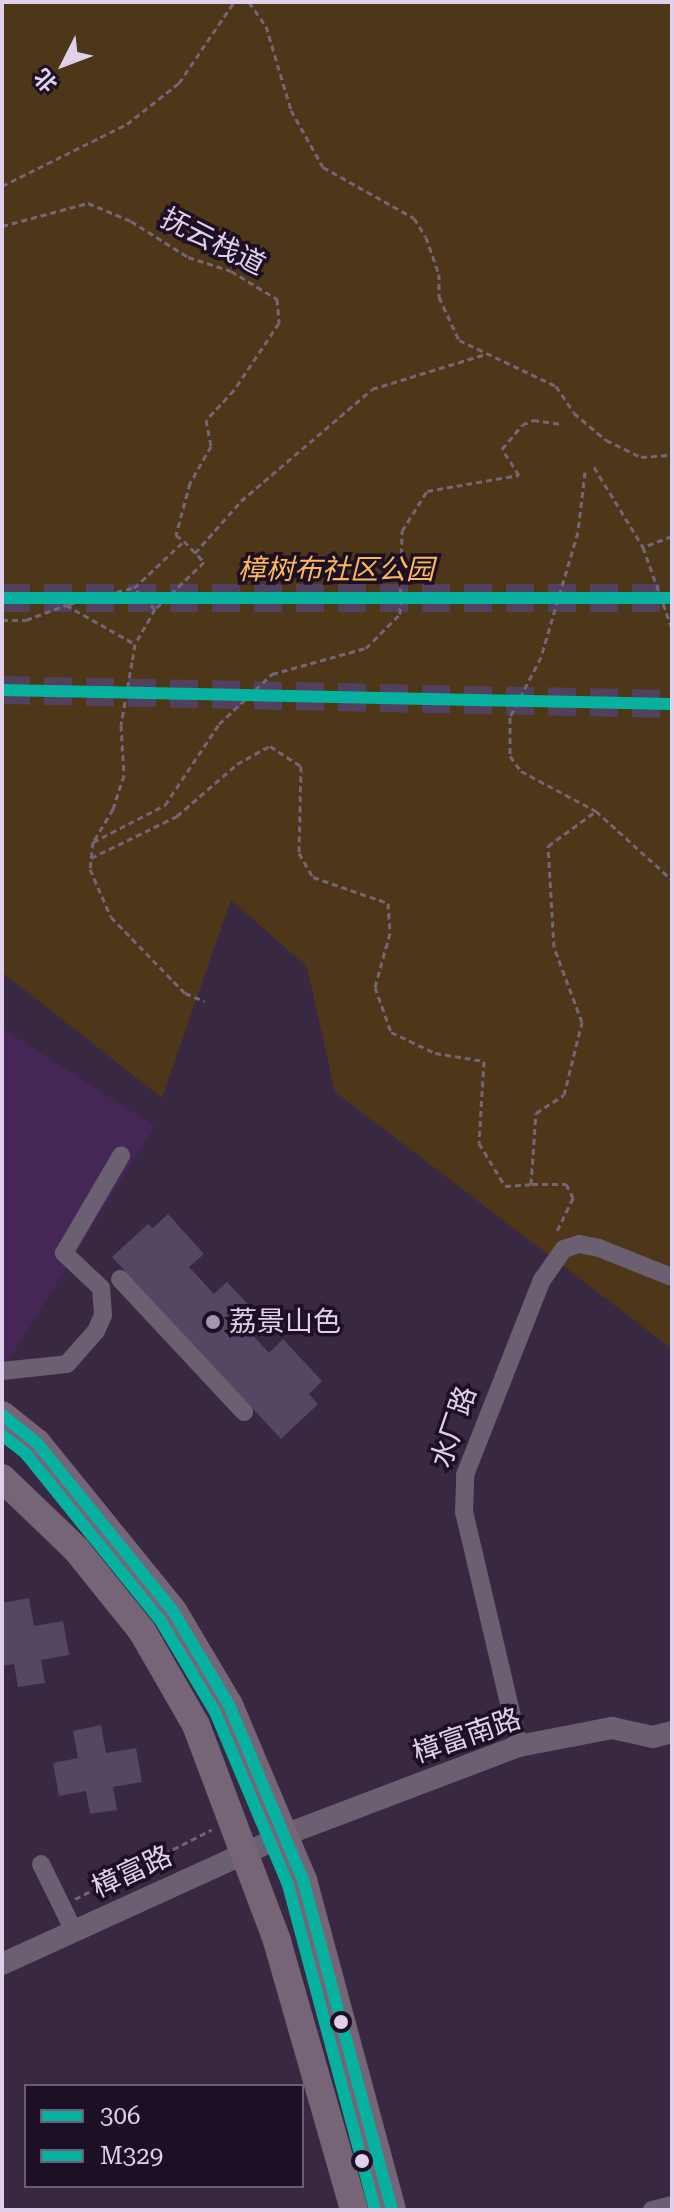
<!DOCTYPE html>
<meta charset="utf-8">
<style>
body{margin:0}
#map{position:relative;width:674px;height:2212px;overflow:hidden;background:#382842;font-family:"Roboto Serif","Noto Sans SC",serif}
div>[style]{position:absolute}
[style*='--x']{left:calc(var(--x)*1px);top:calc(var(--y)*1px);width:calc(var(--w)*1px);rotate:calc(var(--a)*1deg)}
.built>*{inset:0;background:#462557}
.green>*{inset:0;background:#4e3618}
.building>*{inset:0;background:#534764}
.trunk-tunnel>*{height:28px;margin-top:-14px;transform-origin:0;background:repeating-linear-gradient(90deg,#51415c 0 28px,transparent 0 42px)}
.path>*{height:3px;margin-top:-1.5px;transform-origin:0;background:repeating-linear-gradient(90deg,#726678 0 6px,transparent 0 10px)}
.minor>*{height:18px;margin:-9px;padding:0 9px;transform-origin:9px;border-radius:9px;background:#6b5f72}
.tertiary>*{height:22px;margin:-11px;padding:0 11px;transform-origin:11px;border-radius:11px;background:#6b5f72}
.primary>*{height:28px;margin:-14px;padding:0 14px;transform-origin:14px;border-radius:14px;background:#766477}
.bus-1>*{height:12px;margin:-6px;padding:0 6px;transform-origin:6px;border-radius:6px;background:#07b1a0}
.bus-2>*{height:12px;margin:-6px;padding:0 6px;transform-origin:6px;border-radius:6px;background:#07b1a0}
.dots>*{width:22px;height:22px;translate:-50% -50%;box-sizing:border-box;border:4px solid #1d1024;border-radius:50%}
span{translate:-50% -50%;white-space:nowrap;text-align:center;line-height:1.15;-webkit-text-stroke:7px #1d1024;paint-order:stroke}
.street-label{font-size:28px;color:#e1d0ec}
.park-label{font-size:28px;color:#fcb95c;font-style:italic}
.poi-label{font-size:28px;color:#e1d0ec}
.left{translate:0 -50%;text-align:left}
.frame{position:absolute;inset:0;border:4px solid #e1d0ec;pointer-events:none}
.legend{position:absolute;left:24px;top:2084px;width:280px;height:104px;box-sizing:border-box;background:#1d1024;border:2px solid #6b5d74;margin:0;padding:10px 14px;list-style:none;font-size:24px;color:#e1d0ec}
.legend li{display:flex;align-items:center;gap:16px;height:40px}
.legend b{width:40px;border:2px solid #6b5d74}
.north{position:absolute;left:24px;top:24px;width:80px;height:80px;-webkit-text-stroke:6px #1d1024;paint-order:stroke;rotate:228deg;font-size:22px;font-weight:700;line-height:32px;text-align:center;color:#e1d0ec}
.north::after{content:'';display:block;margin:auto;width:28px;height:36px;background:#e1d0ec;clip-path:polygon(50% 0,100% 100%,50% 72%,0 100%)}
</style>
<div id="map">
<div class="built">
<div style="clip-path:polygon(2px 1028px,155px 1126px,2px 1371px)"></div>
</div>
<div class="green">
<div style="clip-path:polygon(2px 2px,672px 2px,672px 1349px,335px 1092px,307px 967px,231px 900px,162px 1098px,2px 972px)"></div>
</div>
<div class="building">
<div style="clip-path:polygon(168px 1214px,204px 1254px,189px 1267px,214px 1294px,227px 1282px,259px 1316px,246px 1328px,269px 1353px,283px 1339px,322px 1381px,309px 1394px,318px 1404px,281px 1439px,112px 1257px,148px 1224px,153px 1228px)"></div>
<div style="clip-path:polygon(29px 1598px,34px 1626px,63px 1621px,69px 1655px,41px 1660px,45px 1683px,18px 1687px,14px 1664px,2px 1666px,2px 1603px)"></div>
<div style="clip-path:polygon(101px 1725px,106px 1753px,136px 1748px,142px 1782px,113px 1787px,117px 1810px,90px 1814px,86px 1791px,59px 1796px,53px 1763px,78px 1758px,73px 1731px)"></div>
</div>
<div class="trunk-tunnel">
<div style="--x:2;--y:598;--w:670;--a:0"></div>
<div style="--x:2;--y:690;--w:670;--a:1.2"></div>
</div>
<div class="path">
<div style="--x:249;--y:2;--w:29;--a:55"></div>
<div style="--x:266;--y:26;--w:88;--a:73.4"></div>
<div style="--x:291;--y:110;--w:65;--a:60.7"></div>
<div style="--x:323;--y:167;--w:104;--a:29.3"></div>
<div style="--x:414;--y:218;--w:22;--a:58"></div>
<div style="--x:426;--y:237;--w:39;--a:71"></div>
<div style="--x:439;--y:274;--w:23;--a:90"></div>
<div style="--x:439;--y:297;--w:47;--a:65.1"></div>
<div style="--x:459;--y:340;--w:107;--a:25.4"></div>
<div style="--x:556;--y:386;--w:32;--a:56"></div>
<div style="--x:574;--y:413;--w:42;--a:40.2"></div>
<div style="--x:606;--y:440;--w:39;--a:26"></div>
<div style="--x:641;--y:457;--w:31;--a:-4"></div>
<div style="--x:2;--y:186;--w:140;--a:-26.4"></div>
<div style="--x:127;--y:124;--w:66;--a:-38.3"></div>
<div style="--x:179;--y:83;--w:98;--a:-55.8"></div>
<div style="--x:2;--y:226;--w:89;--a:-15"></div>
<div style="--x:88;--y:203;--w:47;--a:22.7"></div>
<div style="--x:131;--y:221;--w:67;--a:32.3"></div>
<div style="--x:188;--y:257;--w:45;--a:18"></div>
<div style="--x:231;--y:271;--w:54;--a:31.3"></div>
<div style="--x:277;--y:299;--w:24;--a:85"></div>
<div style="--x:279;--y:323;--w:81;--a:123.9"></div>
<div style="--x:234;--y:390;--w:41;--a:133"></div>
<div style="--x:206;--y:420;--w:26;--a:79"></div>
<div style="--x:211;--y:446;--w:43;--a:119.6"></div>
<div style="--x:190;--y:483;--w:54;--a:105.1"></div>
<div style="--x:176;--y:535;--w:10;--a:37"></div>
<div style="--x:184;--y:541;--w:29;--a:46"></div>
<div style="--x:204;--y:562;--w:68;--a:136.2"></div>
<div style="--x:155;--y:609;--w:30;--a:-135"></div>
<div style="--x:134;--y:588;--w:69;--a:-43.2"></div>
<div style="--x:594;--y:467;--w:94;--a:58.5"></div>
<div style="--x:585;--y:472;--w:60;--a:96.7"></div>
<div style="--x:578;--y:532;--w:130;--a:106.5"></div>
<div style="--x:541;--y:657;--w:68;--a:117.3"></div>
<div style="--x:510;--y:717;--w:39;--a:90"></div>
<div style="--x:510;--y:756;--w:19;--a:54"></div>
<div style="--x:521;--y:771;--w:85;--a:28.1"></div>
<div style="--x:596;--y:811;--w:103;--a:42.2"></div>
<div style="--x:672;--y:536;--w:31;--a:159"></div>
<div style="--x:643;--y:547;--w:87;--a:70.5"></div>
<div style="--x:195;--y:553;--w:69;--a:-48.5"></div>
<div style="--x:241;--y:501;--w:172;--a:-40.5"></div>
<div style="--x:372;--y:389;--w:119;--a:-17.1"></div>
<div style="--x:132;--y:588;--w:68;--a:165.6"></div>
<div style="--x:66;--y:605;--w:79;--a:29.5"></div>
<div style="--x:155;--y:609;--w:40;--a:119.7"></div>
<div style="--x:135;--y:644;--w:18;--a:99"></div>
<div style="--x:132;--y:662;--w:64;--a:99.9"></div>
<div style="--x:121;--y:725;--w:50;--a:86.6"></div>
<div style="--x:124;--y:775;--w:36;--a:108"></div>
<div style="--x:113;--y:809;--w:39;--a:121"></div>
<div style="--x:93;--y:842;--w:81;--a:-27.2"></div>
<div style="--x:165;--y:805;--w:97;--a:-56.3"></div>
<div style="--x:219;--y:724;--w:73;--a:-43.3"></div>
<div style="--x:272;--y:674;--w:98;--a:-15.5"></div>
<div style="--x:366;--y:648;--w:48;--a:-45"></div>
<div style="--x:400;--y:614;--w:83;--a:-88.6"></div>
<div style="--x:402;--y:531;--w:47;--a:-58"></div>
<div style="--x:427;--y:491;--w:93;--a:-9.9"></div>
<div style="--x:519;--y:475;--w:31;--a:-123"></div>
<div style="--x:502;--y:449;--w:31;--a:-50"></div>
<div style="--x:522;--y:425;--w:12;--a:-24"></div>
<div style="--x:533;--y:420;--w:29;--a:8"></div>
<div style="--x:2;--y:620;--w:24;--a:0"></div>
<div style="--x:26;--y:620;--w:43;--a:-20.6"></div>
<div style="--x:93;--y:842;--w:27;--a:96"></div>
<div style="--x:90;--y:869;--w:52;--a:66.4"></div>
<div style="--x:111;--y:917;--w:106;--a:45.8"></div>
<div style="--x:185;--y:993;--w:21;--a:23"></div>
<div style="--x:91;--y:858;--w:96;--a:-26"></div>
<div style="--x:177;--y:816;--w:79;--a:-40.9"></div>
<div style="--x:237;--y:764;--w:38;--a:-29"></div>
<div style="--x:270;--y:746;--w:37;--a:33"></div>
<div style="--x:301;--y:766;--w:87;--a:91.3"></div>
<div style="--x:299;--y:853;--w:28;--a:60"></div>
<div style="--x:313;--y:877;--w:79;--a:19.1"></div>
<div style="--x:388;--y:903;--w:30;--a:86"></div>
<div style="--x:390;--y:933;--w:56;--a:105.5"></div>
<div style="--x:375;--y:987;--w:48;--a:70.4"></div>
<div style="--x:391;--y:1032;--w:49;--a:25.5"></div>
<div style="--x:435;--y:1053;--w:50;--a:9.3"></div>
<div style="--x:484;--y:1061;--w:82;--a:93.5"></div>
<div style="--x:479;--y:1143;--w:50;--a:58.8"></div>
<div style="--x:505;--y:1186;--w:26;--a:-4"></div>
<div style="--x:531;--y:1184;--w:71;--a:-86"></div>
<div style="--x:536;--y:1113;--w:33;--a:-33"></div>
<div style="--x:564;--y:1095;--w:75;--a:-76.1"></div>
<div style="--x:582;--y:1022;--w:80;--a:-110.5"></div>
<div style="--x:554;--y:947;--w:101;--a:-93.4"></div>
<div style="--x:548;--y:846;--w:59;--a:-36.1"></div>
<div style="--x:532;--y:1184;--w:34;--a:0"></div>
<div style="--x:566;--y:1184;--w:16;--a:63"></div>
<div style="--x:573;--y:1198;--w:39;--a:116"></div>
<div style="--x:75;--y:1899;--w:153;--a:-26.9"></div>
</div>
<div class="minor">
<div style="--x:120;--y:1279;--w:182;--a:47"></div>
<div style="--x:2;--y:1371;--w:65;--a:-6.1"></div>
<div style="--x:67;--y:1364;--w:44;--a:-48.7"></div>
<div style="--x:96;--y:1331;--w:17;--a:-66"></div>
<div style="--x:103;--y:1315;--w:27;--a:-94"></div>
<div style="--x:101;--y:1288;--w:51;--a:-136.6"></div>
<div style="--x:64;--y:1253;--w:113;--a:-59.6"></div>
<div style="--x:519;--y:1746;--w:240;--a:-103.2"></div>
<div style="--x:464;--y:1512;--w:37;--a:-88"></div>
<div style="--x:465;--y:1475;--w:210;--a:-68.5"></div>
<div style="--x:542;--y:1280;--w:38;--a:-55"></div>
<div style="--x:564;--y:1249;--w:16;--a:-18"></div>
<div style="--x:579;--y:1244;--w:20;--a:11"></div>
<div style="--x:599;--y:1248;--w:79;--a:21.7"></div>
<div style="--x:41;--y:1864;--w:75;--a:63.8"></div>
<div style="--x:652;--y:2210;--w:21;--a:-14"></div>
</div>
<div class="tertiary">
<div style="--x:2;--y:1964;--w:313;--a:-24.5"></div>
<div style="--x:287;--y:1834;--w:248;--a:-20.8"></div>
<div style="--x:519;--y:1746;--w:95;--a:-11"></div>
<div style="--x:612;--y:1728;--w:42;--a:12.4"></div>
<div style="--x:653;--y:1737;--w:20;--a:-15"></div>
</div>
<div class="primary">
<div style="--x:2;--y:1415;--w:45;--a:38.7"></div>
<div style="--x:37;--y:1443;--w:216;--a:51"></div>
<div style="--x:173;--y:1611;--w:109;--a:59.2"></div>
<div style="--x:229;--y:1705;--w:190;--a:67.1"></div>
<div style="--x:303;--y:1880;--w:342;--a:74.9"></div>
<div style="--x:2;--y:1478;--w:103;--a:43.8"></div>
<div style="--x:76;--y:1549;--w:105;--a:51.2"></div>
<div style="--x:142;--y:1631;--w:108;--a:60.1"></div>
<div style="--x:196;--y:1725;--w:231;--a:69.4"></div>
<div style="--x:277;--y:1941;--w:280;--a:74"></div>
</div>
<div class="bus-1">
<div style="--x:2;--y:598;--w:670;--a:0"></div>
<div style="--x:2;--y:690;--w:670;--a:1.2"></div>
<div style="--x:2;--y:1415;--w:45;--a:38.7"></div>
<div style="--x:37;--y:1443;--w:216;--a:51"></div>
<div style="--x:173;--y:1611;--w:109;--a:59.2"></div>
<div style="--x:229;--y:1705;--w:190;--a:67.1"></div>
<div style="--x:303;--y:1880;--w:342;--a:74.9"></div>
</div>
<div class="bus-2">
<div style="--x:2;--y:1435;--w:31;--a:38"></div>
<div style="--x:26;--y:1454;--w:213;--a:51.1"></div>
<div style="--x:160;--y:1620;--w:107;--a:59.1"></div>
<div style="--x:215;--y:1712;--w:188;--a:67.1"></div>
<div style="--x:288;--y:1885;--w:336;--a:75"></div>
</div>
<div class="dots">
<div style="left:213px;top:1322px;background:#a695b0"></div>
<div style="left:341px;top:2022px;background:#e1d0ec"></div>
<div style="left:362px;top:2161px;background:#e1d0ec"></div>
</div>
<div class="street-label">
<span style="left:213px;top:242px;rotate:27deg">抚云栈道</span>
<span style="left:454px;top:1427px;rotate:-71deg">水厂路</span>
<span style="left:467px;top:1736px;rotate:-19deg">樟富南路</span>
<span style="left:132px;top:1872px;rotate:-25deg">樟富路</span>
</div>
<div class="park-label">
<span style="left:336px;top:570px">樟树布社区公园</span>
</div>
<div class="poi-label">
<span class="left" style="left:229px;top:1322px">荔景山色</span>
</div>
<div class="frame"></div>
<ul class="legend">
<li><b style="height:10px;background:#07b1a0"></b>306</li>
<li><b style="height:10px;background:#07b1a0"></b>M329</li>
</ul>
<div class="north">北</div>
</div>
